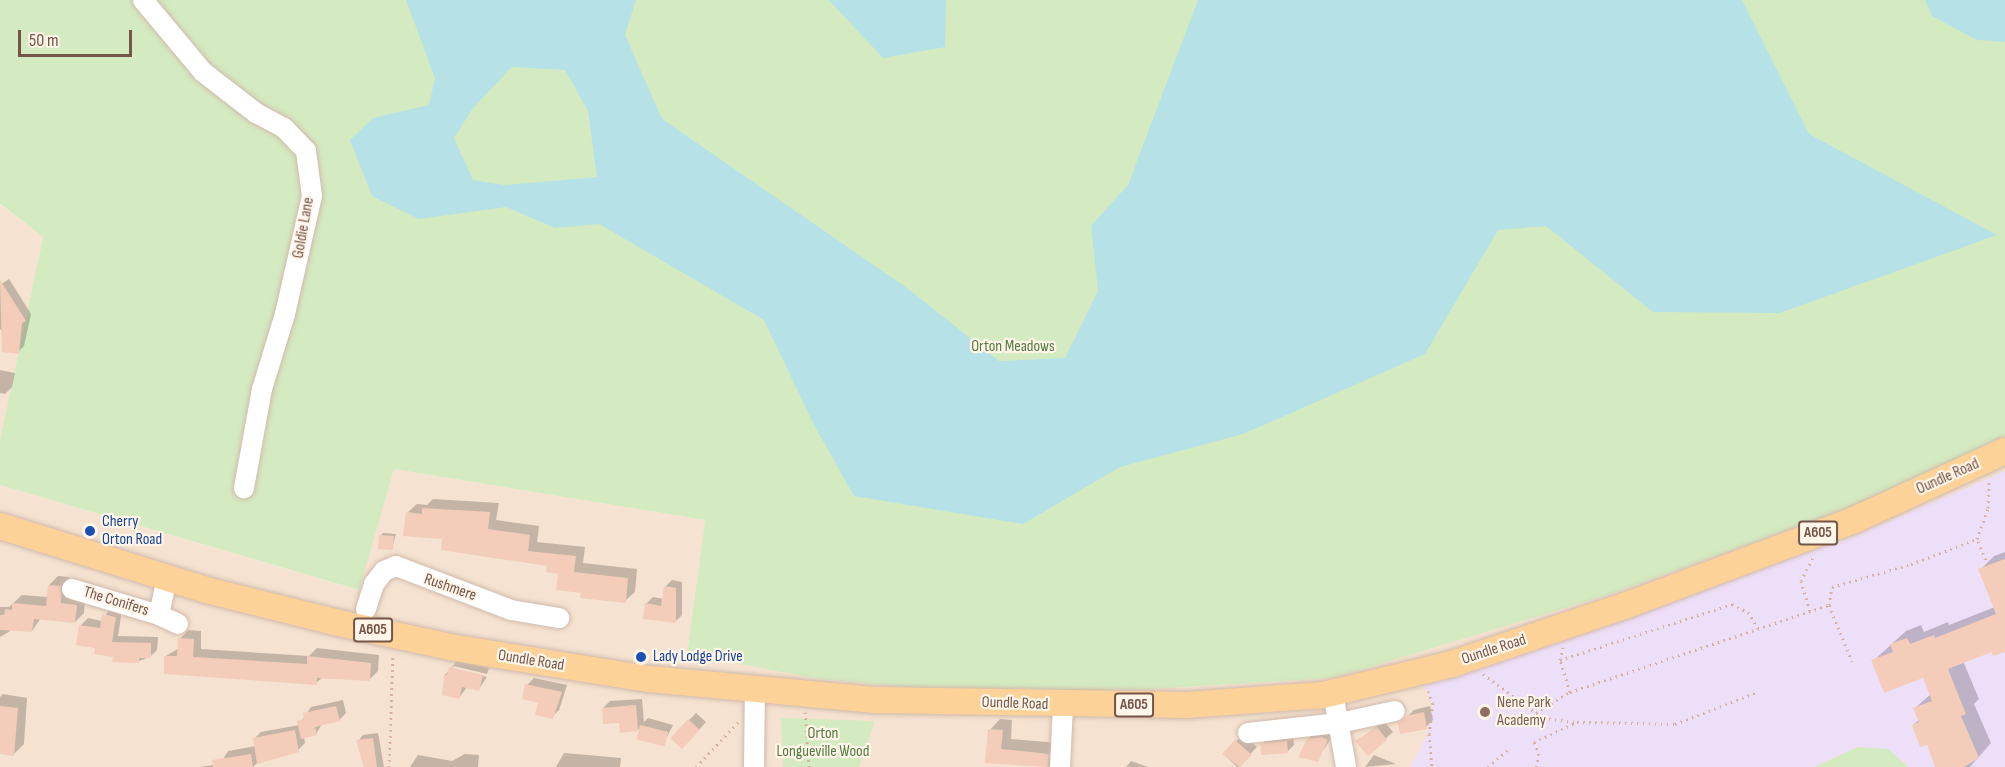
<!DOCTYPE html>
<style>
body{margin:0}
#map{position:relative;width:2005px;height:767px;overflow:hidden;background:#fdf1e2;font-family:"Sofia Sans Condensed",sans-serif}
div>[style]{position:absolute}
[style*='--x']{left:calc(var(--x)*1px);top:calc(var(--y)*1px);width:calc(var(--w)*1px);rotate:calc(var(--a)*1deg)}
.residential>*{inset:0;background:#f5e2d0}
.education>*{inset:0;background:#eedff9}
.green>*{inset:0;background:#d4eac0}
.water>*{inset:0;background:#b6e2e7}
.shadow>*{inset:0;background:#0003;transform-origin:0 0}
.building>*{inset:0;background:#f3cdb9;transform-origin:0 0}
.path>*{height:3px;margin-top:-1.5px;transform-origin:0;background:repeating-linear-gradient(90deg,#d8b09c 0 1.5px,transparent 0 6px)}
.roads{filter:drop-shadow(0 0 2px #d0b9ab) drop-shadow(0 0 2px #d0b9ab)}
.minor>*{height:20px;margin:-10px;padding:0 10px;transform-origin:10px;border-radius:10px;background:#fff}
.major>*{height:26px;margin:-13px;padding:0 13px;transform-origin:13px;border-radius:13px;background:#fdd298}
.dots>*{width:16px;height:16px;translate:-50% -50%;box-sizing:border-box;border:3px solid #fff5e9;border-radius:50%}
span{translate:-50% -50%;white-space:nowrap;text-align:center;line-height:1.15;-webkit-text-stroke:4.5px #fff5e9;paint-order:stroke}
.shield-label span{padding:2px 4px;background:#fff5e9;border:2px solid;border-radius:4px;-webkit-text-stroke-width:0}
.shield-label{font-size:15px;color:#755548;font-weight:700}
.street-label{font-size:16px;color:#755548}
.park-label{font-size:16px;color:#547b40}
.transit-label{font-size:16px;color:#164399}
.left{translate:0 -50%;text-align:left}
.education-label{font-size:16px;color:#785e54}
.scale{position:absolute;left:18px;top:30px;width:114px;height:27px;box-sizing:border-box;border:3px solid #755548;border-top:0;padding-left:8px;font-size:18px;line-height:21px;white-space:nowrap;color:#755548;-webkit-text-stroke:4px #fff5e9;paint-order:stroke}
</style>
<div id="map">
<div class="residential">
<div style="clip-path:polygon(0 205px,43px 237px,0 440px)"></div>
<div style="clip-path:polygon(2005px 439px,2005px 767px,0 767px,0 485px,358px 590px,394px 469px,705px 520px,687px 654px,1020px 697px,1334px 678px,1608px 594px,1841px 511px)"></div>
</div>
<div class="education">
<div style="clip-path:polygon(2005px 471px,2005px 767px,1908px 767px,1904px 761px,1858px 747px,1814px 767px,1410px 767px,1427px 735px,1432px 706px,1429px 693px,1419px 683px,1534px 651px,1857px 535px)"></div>
</div>
<div class="green">
<div style="clip-path:polygon(0 0,2005px 0,2005px 439px,1841px 511px,1611px 594px,1334px 678px,1020px 697px,819px 679px,687px 654px,705px 520px,394px 469px,359px 590px,0 485px,0 440px,43px 237px,0 204px)"></div>
<div style="clip-path:polygon(781px 718px,875px 721px,859px 767px,783px 767px)"></div>
<div style="clip-path:polygon(1858px 747px,1888px 749px,1908px 767px,1814px 767px)"></div>
</div>
<div class="water">
<div style="clip-path:polygon(evenodd,406px 0,636px 0,625px 35px,662px 119px,907px 288px,999px 361px,1065px 358px,1098px 291px,1091px 226px,1128px 185px,1198px 0,1742px 0,1809px 134px,1997px 235px,1780px 313px,1653px 312px,1546px 226px,1498px 230px,1425px 354px,1243px 434px,1120px 467px,1023px 524px,854px 496px,813px 423px,764px 320px,599px 224px,555px 228px,506px 207px,419px 219px,372px 196px,350px 140px,373px 118px,429px 105px,435px 78px,406px 0,512px 67px,565px 70px,588px 111px,597px 177px,504px 185px,473px 180px,454px 138px,473px 108px,512px 67px)"></div>
<div style="clip-path:polygon(829px 0,946px 0,945px 47px,883px 58px)"></div>
<div style="clip-path:polygon(1925px 0,2005px 0,2005px 42px,1977px 40px,1932px 16px)"></div>
</div>
<div class="shadow">
<div style="clip-path:polygon(9px 279px,31px 314px,24px 346px,18px 352px,0 329px,0 285px)"></div>
<div style="clip-path:polygon(0 370px,15px 373px,12px 387px,5px 394px,0 393px)"></div>
<div style="clip-path:polygon(433px 499px,499px 503px,496px 520px,539px 526px,537px 542px,585px 547px,583px 563px,637px 569px,635px 592px,625px 601px,583px 591px,548px 565px,444px 538px,407px 513px,417px 504px,427px 505px)"></div>
<div style="clip-path:polygon(383px 533px,396px 534px,392px 549px,380px 536px)"></div>
<div style="clip-path:polygon(2005px 552px,2005px 650px,1993px 650px,1963px 661px,1979px 699px,1974px 704px,1991px 743px,1970px 767px,1936px 767px,1928px 743px,1913px 725px,1919px 720px,1915px 708px,1931px 694px,1924px 676px,1873px 661px,1906px 631px,1921px 625px,1924px 632px,1948px 622px,1949px 625px,1995px 607px,1980px 570px,1994px 556px)"></div>
<div style="clip-path:polygon(58px 576px,69px 577px,70px 595px,85px 597px,84px 613px,75px 622px,41px 618px,32px 631px,12px 630px,0 637px,0 607px,9px 607px,22px 595px,48px 597px,49px 585px)"></div>
<div style="clip-path:polygon(672px 580px,682px 582px,682px 615px,675px 622px,646px 604px,653px 597px,664px 599px,665px 587px)"></div>
<div style="clip-path:polygon(110px 608px,122px 610px,118px 636px,158px 637px,157px 650px,150px 657px,139px 661px,78px 643px,81px 625px,88px 618px,102px 621px)"></div>
<div style="clip-path:polygon(188px 630px,201px 631px,201px 649px,309px 656px,317px 648px,379px 655px,378px 671px,370px 679px,323px 677px,316px 683px,166px 656px,179px 648px,180px 639px)"></div>
<div style="clip-path:polygon(457px 661px,489px 668px,487px 674px,454px 666px,451px 669px,487px 677px,479px 689px,467px 687px,459px 698px,445px 675px)"></div>
<div style="clip-path:polygon(534px 678px,567px 685px,559px 710px,552px 717px,527px 685px)"></div>
<div style="clip-path:polygon(3px 694px,27px 698px,24px 744px,13px 755px,0 752px,0 697px)"></div>
<div style="clip-path:polygon(642px 699px,644px 722px,648px 718px,673px 725px,663px 745px,640px 729px,621px 731px,620px 721px,603px 708px,610px 701px)"></div>
<div style="clip-path:polygon(343px 700px,346px 713px,339px 720px,322px 724px,316px 734px,304px 736px,305px 743px,298px 750px,259px 761px,253px 767px,200px 767px,220px 764px,228px 751px,256px 746px,254px 739px,261px 732px,299px 725px,311px 707px)"></div>
<div style="clip-path:polygon(1430px 706px,1433px 720px,1426px 727px,1404px 720px,1414px 710px)"></div>
<div style="clip-path:polygon(696px 713px,706px 722px,689px 741px,672px 738px)"></div>
<div style="clip-path:polygon(1000px 719px,1012px 720px,1011px 739px,1059px 743px,1058px 767px,987px 761px,990px 730px)"></div>
<div style="clip-path:polygon(1384px 721px,1393px 732px,1368px 754px,1357px 741px)"></div>
<div style="clip-path:polygon(1315px 732px,1334px 734px,1320px 755px,1308px 739px)"></div>
<div style="clip-path:polygon(378px 733px,384px 767px,364px 767px,358px 741px,363px 735px)"></div>
<div style="left:1243px;top:734px;width:19px;height:28px;rotate:43deg"></div>
<div style="clip-path:polygon(1293px 735px,1294px 745px,1287px 752px,1262px 744px,1269px 737px)"></div>
<div style="clip-path:polygon(564px 753px,621px 758px,620px 767px,541px 767px,556px 767px)"></div>
<div style="clip-path:polygon(465px 754px,479px 755px,478px 767px,410px 767px,418px 755px,452px 761px)"></div>
<div style="clip-path:polygon(1374px 755px,1396px 764px,1365px 767px)"></div>
<div style="clip-path:polygon(1131px 761px,1148px 767px,1126px 767px)"></div>
</div>
<div class="building">
<div style="clip-path:polygon(0 280px,26px 321px,22px 323px,19px 354px,2px 352px)"></div>
<div style="clip-path:polygon(422px 508px,490px 512px,488px 529px,530px 535px,528px 551px,576px 556px,574px 572px,628px 578px,626px 603px,580px 598px,581px 593px,556px 590px,558px 574px,546px 572px,547px 566px,441px 550px,442px 539px,403px 536px,406px 512px,422px 514px)"></div>
<div style="left:379px;top:535px;width:15px;height:14px;rotate:4deg"></div>
<div style="clip-path:polygon(2005px 559px,2005px 652px,1993px 656px,1992px 652px,1948px 669px,1966px 714px,1961px 716px,1979px 758px,1964px 767px,1935px 767px,1927px 745px,1920px 747px,1912px 725px,1919px 722px,1913px 708px,1932px 701px,1923px 678px,1884px 693px,1871px 660px,1893px 652px,1890px 644px,1907px 638px,1910px 644px,1934px 635px,1935px 638px,1996px 614px,1978px 569px)"></div>
<div style="clip-path:polygon(48px 585px,61px 586px,61px 603px,77px 605px,75px 623px,34px 619px,32px 632px,0 630px,0 615px,4px 615px,5px 609px,12px 610px,12px 603px,46px 606px)"></div>
<div style="clip-path:polygon(664px 586px,676px 588px,676px 623px,643px 619px,645px 603px,661px 606px)"></div>
<div style="clip-path:polygon(102px 614px,116px 617px,112px 642px,151px 643px,151px 658px,139px 658px,139px 663px,112px 662px,113px 657px,94px 654px,95px 648px,76px 645px,79px 625px,100px 628px)"></div>
<div style="clip-path:polygon(178px 638px,194px 639px,193px 657px,307px 664px,307px 656px,371px 663px,370px 681px,317px 678px,317px 685px,164px 674px,164px 656px,177px 656px)"></div>
<div style="clip-path:polygon(449px 667px,483px 675px,479px 691px,462px 687px,459px 699px,442px 695px,444px 675px,447px 675px)"></div>
<div style="clip-path:polygon(525px 684px,562px 692px,553px 719px,535px 715px,538px 703px,522px 699px)"></div>
<div style="clip-path:polygon(636px 705px,638px 731px,620px 733px,619px 723px,603px 724px,602px 708px)"></div>
<div style="clip-path:polygon(0 706px,18px 708px,14px 756px,0 754px)"></div>
<div style="clip-path:polygon(336px 706px,340px 721px,315px 727px,317px 735px,301px 739px,297px 721px,304px 719px,303px 713px)"></div>
<div style="clip-path:polygon(1424px 712px,1427px 729px,1400px 734px,1398px 723px,1406px 716px)"></div>
<div style="left:688px;top:719px;width:16px;height:26px;rotate:43deg"></div>
<div style="left:640px;top:725px;width:29px;height:15px;rotate:14deg"></div>
<div style="clip-path:polygon(1377px 727px,1387px 740px,1368px 756px,1355px 741px)"></div>
<div style="clip-path:polygon(988px 729px,1003px 730px,1001px 749px,1049px 754px,1048px 767px,985px 763px)"></div>
<div style="clip-path:polygon(295px 730px,299px 752px,257px 764px,253px 738px)"></div>
<div style="clip-path:polygon(1322px 737px,1328px 740px,1318px 762px,1298px 757px,1307px 739px)"></div>
<div style="clip-path:polygon(373px 738px,377px 767px,364px 767px,356px 740px)"></div>
<div style="clip-path:polygon(1235px 740px,1252px 755px,1240px 767px,1222px 754px)"></div>
<div style="left:1287px;top:741px;width:12px;height:27px;rotate:85deg"></div>
<div style="clip-path:polygon(251px 754px,253px 767px,213px 767px,212px 760px)"></div>
</div>
<div class="path">
<div style="--x:1988;--y:565;--w:28;--a:-113"></div>
<div style="--x:1977;--y:539;--w:33;--a:-70"></div>
<div style="--x:1988;--y:508;--w:29;--a:-88"></div>
<div style="--x:1829;--y:605;--w:18;--a:-81"></div>
<div style="--x:1832;--y:587;--w:82;--a:-16.2"></div>
<div style="--x:1911;--y:564;--w:71;--a:-20.7"></div>
<div style="--x:1810;--y:611;--w:31;--a:-107"></div>
<div style="--x:1801;--y:581;--w:27;--a:-63"></div>
<div style="--x:1560;--y:660;--w:181;--a:-18"></div>
<div style="--x:1732;--y:604;--w:18;--a:27"></div>
<div style="--x:1748;--y:612;--w:19;--a:58"></div>
<div style="--x:1483;--y:674;--w:74;--a:36.3"></div>
<div style="--x:1543;--y:718;--w:32;--a:7"></div>
<div style="--x:1428;--y:691;--w:13;--a:67"></div>
<div style="--x:1433;--y:703;--w:31;--a:97"></div>
<div style="--x:1429;--y:734;--w:33;--a:85"></div>
<div style="--x:1570;--y:692;--w:273;--a:-18.6"></div>
<div style="--x:1829;--y:605;--w:61;--a:68"></div>
<div style="--x:805;--y:712;--w:55;--a:85.8"></div>
<div style="--x:1536;--y:713;--w:40;--a:-32"></div>
<div style="--x:1570;--y:692;--w:34;--a:-107"></div>
<div style="--x:1560;--y:660;--w:13;--a:-77"></div>
<div style="--x:389;--y:767;--w:112;--a:-88"></div>
<div style="--x:696;--y:767;--w:62;--a:-47"></div>
<div style="--x:1488;--y:767;--w:28;--a:-41"></div>
<div style="--x:1536;--y:767;--w:12;--a:-76"></div>
<div style="--x:1539;--y:755;--w:14;--a:-111"></div>
<div style="--x:1534;--y:742;--w:47;--a:-24.9"></div>
<div style="--x:1577;--y:722;--w:98;--a:1.2"></div>
<div style="--x:1675;--y:724;--w:86;--a:-21.2"></div>
</div>
<div class="roads">
<div class="minor">
<div style="--x:143;--y:0;--w:94;--a:50.2"></div>
<div style="--x:203;--y:72;--w:67;--a:37.7"></div>
<div style="--x:256;--y:113;--w:32;--a:28"></div>
<div style="--x:284;--y:128;--w:32;--a:46"></div>
<div style="--x:306;--y:151;--w:45;--a:82.4"></div>
<div style="--x:312;--y:196;--w:121;--a:102.9"></div>
<div style="--x:285;--y:314;--w:78;--a:107"></div>
<div style="--x:262;--y:389;--w:101;--a:100.3"></div>
<div style="--x:72;--y:589;--w:91;--a:16.6"></div>
<div style="--x:159;--y:615;--w:38;--a:-78"></div>
<div style="--x:366;--y:609;--w:26;--a:-72"></div>
<div style="--x:374;--y:584;--w:16;--a:-52"></div>
<div style="--x:384;--y:571;--w:13;--a:-23"></div>
<div style="--x:396;--y:566;--w:123;--a:20.9"></div>
<div style="--x:511;--y:610;--w:49;--a:9.5"></div>
<div style="--x:159;--y:615;--w:21;--a:25"></div>
<div style="--x:1333;--y:693;--w:75;--a:80"></div>
<div style="--x:1248;--y:733;--w:92;--a:-6.3"></div>
<div style="--x:1339;--y:723;--w:57;--a:-12.1"></div>
<div style="--x:754;--y:767;--w:77;--a:-89.3"></div>
<div style="--x:1060;--y:767;--w:62;--a:-87.2"></div>
</div>
<div class="major">
<div style="--x:0;--y:526;--w:220;--a:17.2"></div>
<div style="--x:210;--y:591;--w:128;--a:14"></div>
<div style="--x:334;--y:622;--w:124;--a:12.1"></div>
<div style="--x:455;--y:648;--w:196;--a:9.1"></div>
<div style="--x:649;--y:679;--w:227;--a:5.3"></div>
<div style="--x:875;--y:700;--w:312;--a:0.9"></div>
<div style="--x:1187;--y:705;--w:136;--a:-4.2"></div>
<div style="--x:1323;--y:695;--w:133;--a:-13.5"></div>
<div style="--x:1452;--y:664;--w:185;--a:-18.6"></div>
<div style="--x:1627;--y:605;--w:240;--a:-20.5"></div>
<div style="--x:1852;--y:521;--w:168;--a:-24.6"></div>
</div>
</div>
<div class="dots">
<div style="left:90px;top:531px;background:#1a4fb4"></div>
<div style="left:641px;top:657px;background:#1a4fb4"></div>
<div style="left:1485px;top:712px;background:#8d6e63"></div>
</div>
<div class="shield-label">
<span style="left:1818px;top:533px">A605</span>
<span style="left:373px;top:630px">A605</span>
<span style="left:1134px;top:705px">A605</span>
</div>
<div class="street-label">
<span style="left:304px;top:228px;rotate:-80deg">Goldie Lane</span>
<span style="left:1948px;top:477px;rotate:-24deg">Oundle Road</span>
<span style="left:450px;top:588px;rotate:19deg">Rushmere</span>
<span style="left:116px;top:602px;rotate:17deg">The Conifers</span>
<span style="left:1494px;top:650px;rotate:-18deg">Oundle Road</span>
<span style="left:531px;top:661px;rotate:9deg">Oundle Road</span>
<span style="left:1015px;top:704px;rotate:2deg">Oundle Road</span>
</div>
<div class="park-label">
<span style="left:1013px;top:347px">Orton Meadows</span>
<span style="left:823px;top:743px">Orton<br>Longueville Wood</span>
</div>
<div class="transit-label">
<span class="left" style="left:102px;top:531px">Cherry<br>Orton Road</span>
<span class="left" style="left:653px;top:657px">Lady Lodge Drive</span>
</div>
<div class="education-label">
<span class="left" style="left:1497px;top:712px">Nene Park<br>Academy</span>
</div>
<div class="scale">50 m</div>
</div>
